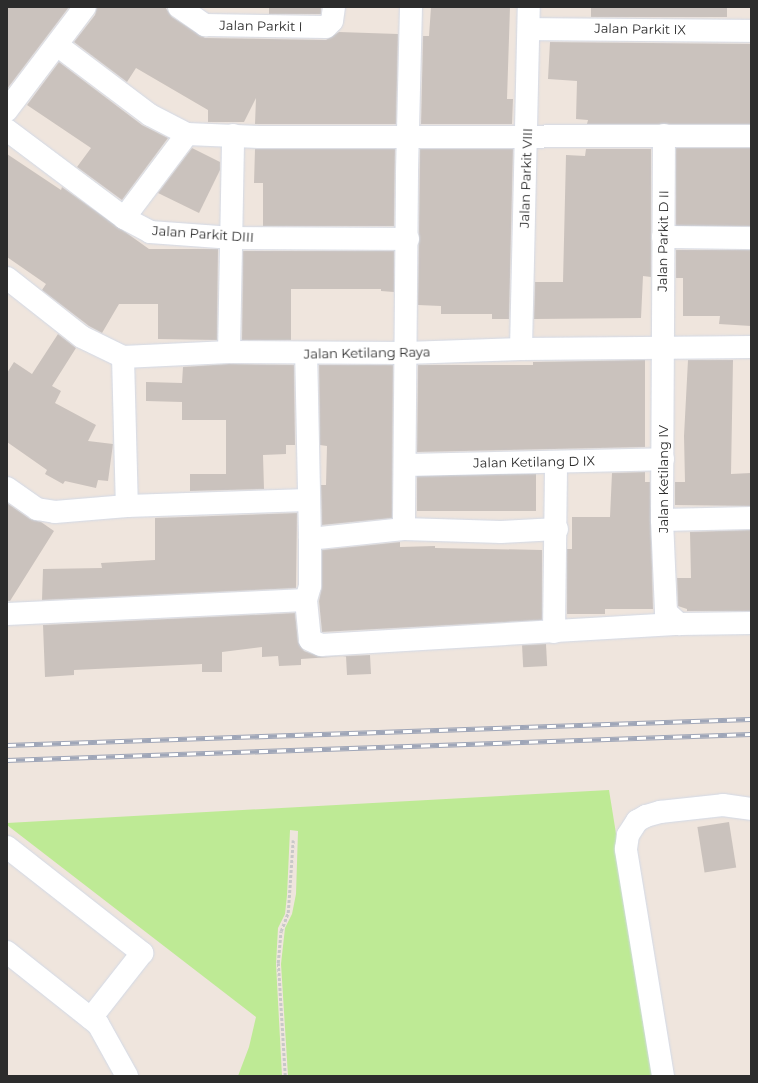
<!DOCTYPE html>
<style>
body{margin:0}
#map{position:relative;width:758px;height:1083px;overflow:hidden;background:#efe5dd;font-family:Montserrat,sans-serif}
div>[style]{position:absolute}
[style*='--x']{left:calc(var(--x)*1px);top:calc(var(--y)*1px);width:calc(var(--w)*1px);rotate:calc(var(--a)*1deg)}
.green>*{inset:0;background:#beea95}
.building>*{inset:0;background:#cac2bd;transform-origin:0 0}
.path>*{height:2.5px;margin-top:-1.25px;transform-origin:0;background:repeating-linear-gradient(90deg,#c8c8c8 0 3px,transparent 0 5px)}
.roads{filter:drop-shadow(0 0 1px #d2d9e6) drop-shadow(0 0 1px #d2d9e6)}
.minor>*{height:22px;margin:-11px;padding:0 11px;transform-origin:11px;border-radius:11px;background:#fff}
.rail>*{height:4.5px;margin-top:-2.25px;transform-origin:0;background:repeating-linear-gradient(90deg,#fff 0 9px,#9fa6b8 0 18px);box-sizing:border-box;border-block:1px solid #9fa6b8}
span{translate:-50% -50%;white-space:nowrap;text-align:center;line-height:1.15;-webkit-text-stroke:3px #fff;paint-order:stroke}
.street-label{font-size:13px;color:#2c2c2c}
.frame{position:absolute;inset:0;border:8px solid #2c2c2c;pointer-events:none}
</style>
<div id="map">
<div class="green">
<div style="clip-path:polygon(609px 790px,655px 1076px,288px 1076px,281px 964px,285px 928px,292px 914px,296px 894px,298px 831px,290px 830px,287px 895px,285px 914px,278px 928px,276px 964px,282px 1076px,238px 1076px,249px 1047px,256px 1017px,7px 825px,7px 823px)"></div>
</div>
<div class="building">
<div style="clip-path:polygon(7px 7px,69px 7px,7px 89px)"></div>
<div style="clip-path:polygon(97px 7px,165px 7px,172px 17px,205px 38px,326px 40px,339px 32px,398px 34px,396px 124px,255px 124px,256px 98px,244px 122px,208px 122px,208px 110px,136px 68px,127px 82px,74px 42px,95px 15px)"></div>
<div style="left:269px;top:7px;width:52px;height:7px"></div>
<div style="clip-path:polygon(431px 7px,510px 7px,507px 99px,513px 99px,512px 124px,421px 124px,423px 36px,429px 36px)"></div>
<div style="left:591px;top:7px;width:136px;height:10px"></div>
<div style="clip-path:polygon(550px 42px,751px 44px,751px 124px,587px 124px,588px 120px,576px 119px,577px 81px,548px 79px)"></div>
<div style="clip-path:polygon(59px 62px,142px 125px,168px 138px,122px 200px,77px 167px,91px 148px,27px 105px)"></div>
<div style="clip-path:polygon(192px 148px,220px 162px,220px 170px,199px 213px,158px 193px)"></div>
<div style="left:751px;top:148px;width:78px;height:75px;rotate:90deg"></div>
<div style="clip-path:polygon(255px 149px,395px 149px,394px 226px,263px 226px,263px 183px,254px 183px)"></div>
<div style="clip-path:polygon(420px 149px,513px 149px,509px 319px,492px 319px,492px 314px,441px 314px,441px 306px,418px 305px)"></div>
<div style="clip-path:polygon(586px 149px,651px 149px,651px 277px,643px 276px,641px 318px,534px 319px,535px 282px,563px 282px,566px 155px,585px 156px)"></div>
<div style="clip-path:polygon(7px 154px,61px 190px,62px 187px,149px 249px,218px 249px,217px 340px,158px 339px,158px 304px,119px 304px,102px 333px,89px 326px,42px 290px,46px 284px,7px 257px)"></div>
<div style="clip-path:polygon(676px 250px,751px 250px,751px 326px,719px 324px,720px 316px,683px 316px,683px 278px,676px 278px)"></div>
<div style="clip-path:polygon(243px 251px,394px 251px,394px 292px,381px 291px,381px 289px,291px 289px,291px 340px,242px 340px)"></div>
<div style="clip-path:polygon(58px 334px,76px 348px,52px 386px,61px 391px,55px 403px,96px 425px,88px 441px,113px 444px,108px 481px,98px 480px,96px 488px,65px 481px,63px 484px,45px 474px,47px 470px,7px 442px,7px 373px,14px 362px,32px 374px)"></div>
<div style="clip-path:polygon(645px 360px,645px 447px,417px 452px,418px 365px,533px 365px,533px 362px)"></div>
<div style="clip-path:polygon(688px 360px,733px 360px,731px 474px,751px 473px,751px 506px,675px 505px,675px 482px,685px 482px,684px 436px)"></div>
<div style="clip-path:polygon(229px 364px,294px 365px,295px 445px,286px 445px,286px 454px,263px 455px,264px 489px,190px 491px,190px 474px,226px 474px,226px 420px,182px 420px,182px 402px,146px 401px,146px 382px,182px 383px,183px 367px)"></div>
<div style="clip-path:polygon(319px 365px,393px 365px,392px 518px,322px 525px,321px 485px,326px 485px,327px 446px,320px 445px)"></div>
<div style="clip-path:polygon(645px 472px,645px 482px,650px 482px,653px 609px,605px 609px,605px 614px,567px 614px,567px 549px,572px 549px,572px 517px,610px 517px,612px 473px)"></div>
<div style="left:536px;top:474px;width:37px;height:119px;rotate:90deg"></div>
<div style="clip-path:polygon(7px 503px,30px 519px,41px 522px,54px 531px,10px 601px,7px 601px)"></div>
<div style="clip-path:polygon(297px 513px,296px 588px,42px 600px,43px 569px,102px 568px,101px 563px,155px 560px,155px 518px)"></div>
<div style="clip-path:polygon(751px 530px,751px 611px,687px 611px,687px 609px,678px 606px,677px 578px,691px 578px,690px 532px)"></div>
<div style="clip-path:polygon(400px 542px,400px 547px,435px 546px,435px 548px,542px 550px,542px 620px,322px 632px,319px 601px,322px 586px,322px 550px)"></div>
<div style="clip-path:polygon(295px 613px,298px 642px,304px 651px,322px 657px,370px 655px,371px 674px,347px 675px,346px 656px,301px 659px,301px 665px,279px 666px,278px 656px,262px 657px,262px 647px,222px 652px,222px 672px,202px 672px,202px 664px,74px 670px,74px 675px,45px 677px,43px 625px)"></div>
<div style="left:546px;top:644px;width:22px;height:24px;rotate:87deg"></div>
<div style="left:729px;top:822px;width:46px;height:32px;rotate:81deg"></div>
</div>
<div class="path">
<div style="--x:285;--y:1076;--w:113;--a:-93.5"></div>
<div style="--x:278;--y:963;--w:32;--a:-85"></div>
<div style="--x:281;--y:931;--w:19;--a:-69"></div>
<div style="--x:288;--y:913;--w:73;--a:-86.1"></div>
</div>
<div class="roads">
<div class="minor">
<div style="--x:179;--y:7;--w:32;--a:35"></div>
<div style="--x:205;--y:25;--w:121;--a:0.9"></div>
<div style="--x:326;--y:27;--w:8;--a:-45"></div>
<div style="--x:332;--y:21;--w:14;--a:-82"></div>
<div style="--x:411;--y:7;--w:167;--a:91.4"></div>
<div style="--x:407;--y:174;--w:355;--a:90.5"></div>
<div style="--x:404;--y:529;--w:97;--a:1.8"></div>
<div style="--x:501;--y:532;--w:56;--a:-3.1"></div>
<div style="--x:530;--y:29;--w:221;--a:0.5"></div>
<div style="--x:57;--y:45;--w:116;--a:37"></div>
<div style="--x:150;--y:115;--w:42;--a:27.2"></div>
<div style="--x:187;--y:134;--w:72;--a:2.4"></div>
<div style="--x:259;--y:137;--w:492;--a:-0.1"></div>
<div style="--x:7;--y:110;--w:129;--a:-52.9"></div>
<div style="--x:7;--y:130;--w:146;--a:36.9"></div>
<div style="--x:124;--y:218;--w:30;--a:28"></div>
<div style="--x:150;--y:232;--w:83;--a:4.1"></div>
<div style="--x:233;--y:238;--w:175;--a:0.3"></div>
<div style="--x:664;--y:135;--w:385;--a:90.3"></div>
<div style="--x:662;--y:520;--w:92;--a:87.5"></div>
<div style="--x:666;--y:612;--w:18;--a:43"></div>
<div style="--x:679;--y:624;--w:72;--a:-0.8"></div>
<div style="--x:124;--y:218;--w:105;--a:-53.1"></div>
<div style="--x:663;--y:237;--w:88;--a:0.7"></div>
<div style="--x:7;--y:278;--w:95;--a:38.2"></div>
<div style="--x:82;--y:337;--w:46;--a:26"></div>
<div style="--x:123;--y:357;--w:106;--a:-2.7"></div>
<div style="--x:229;--y:352;--w:177;--a:0.3"></div>
<div style="--x:406;--y:353;--w:115;--a:-2"></div>
<div style="--x:521;--y:349;--w:230;--a:-0.5"></div>
<div style="--x:521;--y:349;--w:342;--a:-88.7"></div>
<div style="--x:229;--y:352;--w:217;--a:-88.9"></div>
<div style="--x:123;--y:357;--w:149;--a:88.5"></div>
<div style="--x:406;--y:465;--w:257;--a:-1.3"></div>
<div style="--x:7;--y:488;--w:37;--a:35"></div>
<div style="--x:37;--y:509;--w:18;--a:9"></div>
<div style="--x:55;--y:512;--w:72;--a:-4.8"></div>
<div style="--x:127;--y:506;--w:181;--a:-1.9"></div>
<div style="--x:662;--y:520;--w:89;--a:-1.3"></div>
<div style="--x:310;--y:539;--w:95;--a:-6.1"></div>
<div style="--x:306;--y:600;--w:40;--a:84.3"></div>
<div style="--x:310;--y:640;--w:12;--a:24"></div>
<div style="--x:321;--y:645;--w:359;--a:-3.4"></div>
<div style="--x:7;--y:614;--w:299;--a:-2.7"></div>
<div style="--x:306;--y:600;--w:15;--a:-74"></div>
<div style="--x:310;--y:586;--w:47;--a:-90"></div>
<div style="--x:310;--y:539;--w:185;--a:-91.2"></div>
<div style="--x:554;--y:632;--w:170;--a:-89.3"></div>
<div style="--x:7;--y:847;--w:172;--a:38.1"></div>
<div style="--x:142;--y:953;--w:83;--a:128.1"></div>
<div style="--x:7;--y:952;--w:116;--a:38.4"></div>
<div style="--x:98;--y:1024;--w:60;--a:60.9"></div>
<div style="--x:663;--y:1076;--w:230;--a:-99.3"></div>
<div style="--x:626;--y:849;--w:14;--a:-82"></div>
<div style="--x:628;--y:835;--w:17;--a:-57"></div>
<div style="--x:637;--y:821;--w:10;--a:-29"></div>
<div style="--x:646;--y:816;--w:15;--a:-16"></div>
<div style="--x:660;--y:812;--w:63;--a:-6.3"></div>
<div style="--x:723;--y:805;--w:28;--a:8"></div>
</div>
</div>
<div class="rail">
<div style="--x:7;--y:745;--w:744;--a:-2"></div>
<div style="--x:7;--y:760;--w:744;--a:-2"></div>
</div>
<div class="street-label">
<span style="left:261px;top:26px;rotate:1deg">Jalan Parkit I</span>
<span style="left:640px;top:29px;rotate:1deg">Jalan Parkit IX</span>
<span style="left:526px;top:178px;rotate:-88deg">Jalan Parkit VIII</span>
<span style="left:203px;top:234px;rotate:4deg">Jalan Parkit DIII</span>
<span style="left:663px;top:241px;rotate:-89deg">Jalan Parkit D II</span>
<span style="left:367px;top:353px;rotate:-1deg">Jalan Ketilang Raya</span>
<span style="left:534px;top:462px;rotate:-1deg">Jalan Ketilang D IX</span>
<span style="left:663px;top:479px;rotate:-90deg">Jalan Ketilang IV</span>
</div>
<div class="frame"></div>
</div>
